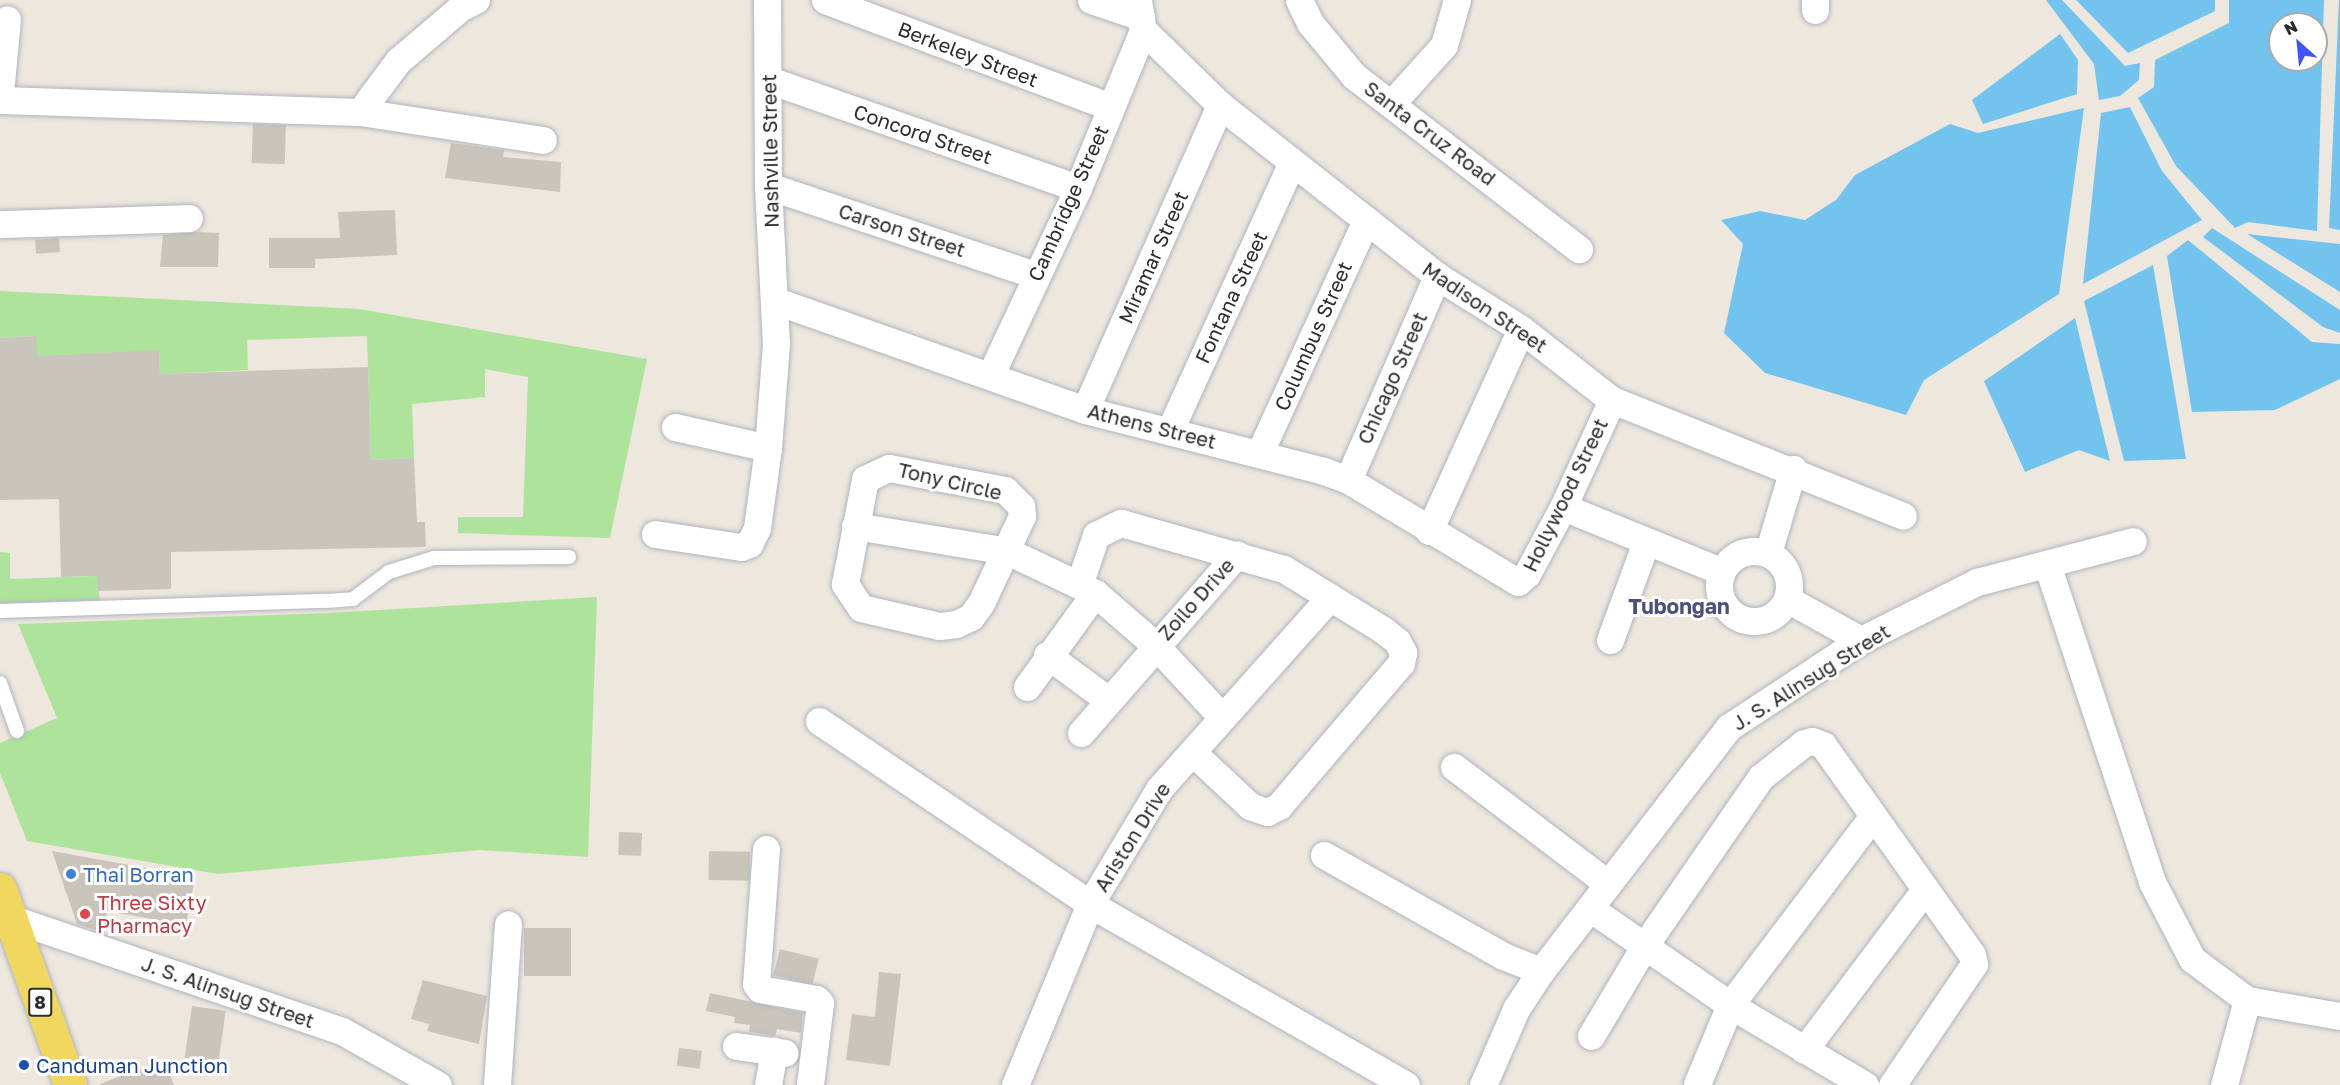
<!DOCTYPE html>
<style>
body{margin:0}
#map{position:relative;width:2340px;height:1085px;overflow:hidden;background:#ede7de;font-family:"Golos Text",sans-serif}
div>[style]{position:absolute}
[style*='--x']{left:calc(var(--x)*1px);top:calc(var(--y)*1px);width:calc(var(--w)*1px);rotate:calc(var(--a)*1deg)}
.green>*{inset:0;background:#aee39b}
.water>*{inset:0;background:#72c4ee}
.building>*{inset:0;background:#c9c5bc;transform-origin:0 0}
.roads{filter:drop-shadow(0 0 2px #b1b3bf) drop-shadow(0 0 2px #b1b3bf)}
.lane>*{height:14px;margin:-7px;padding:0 7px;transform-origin:7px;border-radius:7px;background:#fff}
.street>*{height:27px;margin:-13.5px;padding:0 13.5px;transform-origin:13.5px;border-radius:13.5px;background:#fff}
.street>.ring{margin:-13.5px;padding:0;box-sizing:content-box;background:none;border:27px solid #fff;border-radius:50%}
.primary>*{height:33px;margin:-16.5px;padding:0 16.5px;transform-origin:16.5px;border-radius:16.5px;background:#f0d860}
.dots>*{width:16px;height:16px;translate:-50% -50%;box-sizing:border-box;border:3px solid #fff;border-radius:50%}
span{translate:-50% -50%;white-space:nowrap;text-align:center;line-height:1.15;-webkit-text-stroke:6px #fff;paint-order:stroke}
.shield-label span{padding:2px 4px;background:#fff;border:2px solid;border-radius:4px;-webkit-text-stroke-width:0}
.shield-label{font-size:18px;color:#2b2b2b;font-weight:700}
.street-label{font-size:20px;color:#2b2b2b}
.shop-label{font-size:20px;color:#366cbe}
.left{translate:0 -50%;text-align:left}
.health-label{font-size:20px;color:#be3a42}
.transit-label{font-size:20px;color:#164399}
.neighbourhood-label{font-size:21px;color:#4c517c;font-weight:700}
.north{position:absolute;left:2268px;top:12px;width:60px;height:60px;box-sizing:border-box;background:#fff;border:2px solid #aaa;border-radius:50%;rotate:333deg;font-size:16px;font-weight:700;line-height:24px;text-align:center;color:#2b2b2b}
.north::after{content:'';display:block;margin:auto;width:21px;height:27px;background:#3f55f9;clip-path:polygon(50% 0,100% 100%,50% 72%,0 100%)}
</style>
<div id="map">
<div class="green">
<div style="clip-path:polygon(0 291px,359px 309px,647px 359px,610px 538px,458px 533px,458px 517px,523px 517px,528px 377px,485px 369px,485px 397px,412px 404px,414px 458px,371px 460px,367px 336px,247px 340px,248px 370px,160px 374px,159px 351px,59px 355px,38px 405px,35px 336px,0 338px)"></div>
<div style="clip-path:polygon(0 552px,10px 553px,10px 579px,97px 576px,100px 600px,0 603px)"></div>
<div style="clip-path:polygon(597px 597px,588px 857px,479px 850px,218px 874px,27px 841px,0 773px,0 743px,57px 718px,18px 624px,329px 613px)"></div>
</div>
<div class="water">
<div style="clip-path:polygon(2046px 0,2062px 0,2125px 66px,2140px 63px,2139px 80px,2120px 96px,2099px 100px,2094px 64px)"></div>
<div style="clip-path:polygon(2076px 0,2215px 0,2215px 11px,2128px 53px)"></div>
<div style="clip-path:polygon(evenodd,2229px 0,2324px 0,2317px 231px,2248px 222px,2235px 228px,2176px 166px,2138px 98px,2154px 87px,2155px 60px,2229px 23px,2229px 0,2280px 24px,2316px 24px,2316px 60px,2280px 60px,2280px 24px)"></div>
<div style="clip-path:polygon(2339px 0,2340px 0,2340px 230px,2329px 228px)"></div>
<div style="clip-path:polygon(2060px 34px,2078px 60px,2077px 94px,1983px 124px,1972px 100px)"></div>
<div style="clip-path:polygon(2130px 107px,2162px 171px,2202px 220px,2083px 284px,2101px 113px)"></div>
<div style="clip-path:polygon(2084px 108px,2059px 294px,1924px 380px,1906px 415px,1765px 373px,1724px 333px,1743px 244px,1721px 220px,1760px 211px,1805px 220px,1836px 200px,1855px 175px,1950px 124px,1978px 133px)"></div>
<div style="clip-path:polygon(2212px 228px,2340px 310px,2340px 333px,2323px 327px,2203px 237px)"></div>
<div style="clip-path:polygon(2247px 234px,2340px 244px,2340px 292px)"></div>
<div style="clip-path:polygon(2188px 240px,2312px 342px,2340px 344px,2340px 379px,2275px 410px,2192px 412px,2167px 256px)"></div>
<div style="clip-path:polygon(2153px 265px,2186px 459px,2124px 461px,2084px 301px)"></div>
<div style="clip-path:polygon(2075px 318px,2110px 461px,2079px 450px,2025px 472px,1984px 381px)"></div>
</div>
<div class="building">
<div style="left:253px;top:124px;width:33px;height:39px;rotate:2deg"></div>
<div style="clip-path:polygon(451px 143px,504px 150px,503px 157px,561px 162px,560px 192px,445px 178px)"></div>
<div style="clip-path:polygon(395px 210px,397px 255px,315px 259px,315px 268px,269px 268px,269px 238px,340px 238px,338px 212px)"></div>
<div style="clip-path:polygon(196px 232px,219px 233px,218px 267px,160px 267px,163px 235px)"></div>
<div style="left:59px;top:238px;width:14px;height:24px;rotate:86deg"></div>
<div style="clip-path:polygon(36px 336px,37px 356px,159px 350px,160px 374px,368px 367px,371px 460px,414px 458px,417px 522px,425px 522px,426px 547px,171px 552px,171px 589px,98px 591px,97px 576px,61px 577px,59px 499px,0 500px,0 338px)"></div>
<div style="left:619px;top:832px;width:23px;height:23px;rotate:2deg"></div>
<div style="clip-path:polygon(52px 851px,195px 877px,186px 925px,107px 911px,104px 933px,77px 924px)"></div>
<div style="left:709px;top:851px;width:41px;height:29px;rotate:1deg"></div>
<div style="left:524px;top:928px;width:47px;height:48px"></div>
<div style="left:780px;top:949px;width:40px;height:27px;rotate:14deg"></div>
<div style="clip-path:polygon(879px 972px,901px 974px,890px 1066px,846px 1060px,852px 1014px,875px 1017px)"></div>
<div style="clip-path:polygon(423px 980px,487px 996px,479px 1044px,427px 1031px,429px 1024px,411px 1019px)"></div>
<div style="clip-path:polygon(710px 993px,803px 1013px,801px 1033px,777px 1029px,775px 1036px,749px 1032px,750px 1025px,734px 1023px,735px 1017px,706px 1011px)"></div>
<div style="left:192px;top:1006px;width:34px;height:52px;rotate:8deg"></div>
<div style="left:679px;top:1048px;width:23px;height:18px;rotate:7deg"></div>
<div style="clip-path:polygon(164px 1059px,174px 1085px,101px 1085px,100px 1084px)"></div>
</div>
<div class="roads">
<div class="lane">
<div style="--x:0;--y:611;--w:326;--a:-1.8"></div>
<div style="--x:326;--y:601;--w:27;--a:-4"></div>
<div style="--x:353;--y:599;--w:45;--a:-36.9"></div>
<div style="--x:389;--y:572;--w:47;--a:-17.3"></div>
<div style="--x:434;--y:558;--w:135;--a:-0.4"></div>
<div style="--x:0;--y:683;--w:51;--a:70.5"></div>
</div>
<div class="street">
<div style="--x:825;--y:0;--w:305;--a:20.5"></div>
<div style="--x:1091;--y:0;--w:53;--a:18.8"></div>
<div style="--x:1138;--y:0;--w:30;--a:81"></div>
<div style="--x:1143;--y:30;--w:107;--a:44.2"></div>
<div style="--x:1220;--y:105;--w:276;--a:38.2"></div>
<div style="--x:1437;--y:276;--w:99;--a:32.2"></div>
<div style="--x:1521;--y:329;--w:115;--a:38"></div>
<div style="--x:1612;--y:400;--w:313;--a:21.7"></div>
<div style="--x:1299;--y:0;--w:25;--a:64"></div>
<div style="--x:1310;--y:23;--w:69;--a:50.3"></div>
<div style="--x:1354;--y:76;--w:284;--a:37.6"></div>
<div style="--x:1815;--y:0;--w:10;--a:90"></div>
<div style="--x:769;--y:80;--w:327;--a:19.3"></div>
<div style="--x:0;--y:93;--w:74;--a:-84.6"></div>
<div style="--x:0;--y:100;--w:360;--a:1.9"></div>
<div style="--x:360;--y:112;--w:185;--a:8.7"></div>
<div style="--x:1392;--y:103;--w:78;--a:-48.1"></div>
<div style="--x:1444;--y:45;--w:47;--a:-73.9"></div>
<div style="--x:360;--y:112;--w:64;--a:-53.3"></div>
<div style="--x:398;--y:61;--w:82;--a:-40.5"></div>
<div style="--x:460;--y:8;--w:18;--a:-27"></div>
<div style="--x:768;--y:186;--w:281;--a:18.4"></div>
<div style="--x:0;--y:224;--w:189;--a:-1.8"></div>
<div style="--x:776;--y:301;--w:328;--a:19.4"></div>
<div style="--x:1085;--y:410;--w:244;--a:14.3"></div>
<div style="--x:1321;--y:470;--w:29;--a:20"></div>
<div style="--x:1348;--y:480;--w:198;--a:31"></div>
<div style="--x:1518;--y:582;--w:12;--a:-42"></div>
<div style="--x:1527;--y:574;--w:76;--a:-61.8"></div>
<div style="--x:1563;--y:507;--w:118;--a:-65.4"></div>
<div style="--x:991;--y:374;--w:205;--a:-64.9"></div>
<div style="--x:1078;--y:188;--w:171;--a:-67.6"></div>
<div style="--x:1085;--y:410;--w:334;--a:-66.1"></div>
<div style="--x:675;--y:427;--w:95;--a:12.7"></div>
<div style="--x:1170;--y:430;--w:292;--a:-65.5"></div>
<div style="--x:1260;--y:452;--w:255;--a:-65.4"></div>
<div style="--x:889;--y:468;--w:118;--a:10.7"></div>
<div style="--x:1005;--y:490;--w:23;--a:45"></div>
<div style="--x:1021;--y:506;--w:10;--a:84"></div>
<div style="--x:1022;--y:516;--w:96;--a:115.2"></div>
<div style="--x:981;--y:603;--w:17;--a:126"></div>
<div style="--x:971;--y:617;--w:17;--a:155"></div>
<div style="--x:956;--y:624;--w:17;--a:173"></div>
<div style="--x:939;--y:626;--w:80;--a:-167"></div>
<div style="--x:861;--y:608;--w:29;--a:-124"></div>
<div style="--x:845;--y:584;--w:107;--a:-79.2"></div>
<div style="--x:865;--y:479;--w:26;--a:-25"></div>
<div style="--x:1348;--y:480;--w:223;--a:-66.4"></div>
<div style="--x:1563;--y:507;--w:170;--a:22.1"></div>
<div style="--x:855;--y:526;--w:154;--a:9.3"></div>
<div style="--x:1007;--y:551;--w:80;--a:25.3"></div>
<div style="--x:1079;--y:585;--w:18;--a:27"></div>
<div style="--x:1095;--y:593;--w:79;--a:40.9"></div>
<div style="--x:1155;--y:645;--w:98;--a:47.1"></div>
<div style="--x:1429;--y:531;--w:222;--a:-65.5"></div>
<div style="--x:655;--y:534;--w:87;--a:8.6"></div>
<div style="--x:741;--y:547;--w:9;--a:-21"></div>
<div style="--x:749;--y:544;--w:18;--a:-63"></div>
<div style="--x:757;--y:528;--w:81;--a:-82.2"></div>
<div style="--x:768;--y:448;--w:104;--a:-85.6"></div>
<div style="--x:776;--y:344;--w:158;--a:-92.9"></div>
<div style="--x:768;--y:186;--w:186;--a:-90.3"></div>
<div class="ring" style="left:1719px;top:551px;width:43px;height:43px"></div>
<div style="--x:1768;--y:553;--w:88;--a:-73.4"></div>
<div style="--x:2047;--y:564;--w:335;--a:71.7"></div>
<div style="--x:2152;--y:882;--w:87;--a:62.5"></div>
<div style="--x:2192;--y:959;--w:69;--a:36.7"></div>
<div style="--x:2247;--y:1000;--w:94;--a:9.8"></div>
<div style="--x:1079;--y:585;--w:53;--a:-71.2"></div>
<div style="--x:1096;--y:535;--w:28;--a:-26"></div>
<div style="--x:1121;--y:523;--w:169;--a:15.8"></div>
<div style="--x:1284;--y:569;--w:116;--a:31.6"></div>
<div style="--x:1383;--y:630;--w:18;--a:38"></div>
<div style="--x:1397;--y:641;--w:13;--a:61"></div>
<div style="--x:1403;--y:652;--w:11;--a:100"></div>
<div style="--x:1401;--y:663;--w:188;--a:130.5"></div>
<div style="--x:1279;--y:806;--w:13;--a:153"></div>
<div style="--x:1267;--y:812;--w:18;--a:-161"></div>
<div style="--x:1250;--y:806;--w:79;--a:-137"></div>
<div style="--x:1787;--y:599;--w:85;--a:29"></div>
<div style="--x:1610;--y:640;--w:104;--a:-69.8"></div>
<div style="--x:1047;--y:655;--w:74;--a:36.3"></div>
<div style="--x:1027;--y:687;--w:116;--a:-54.1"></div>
<div style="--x:819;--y:721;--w:327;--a:34"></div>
<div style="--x:1090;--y:904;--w:364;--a:29.8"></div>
<div style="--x:1081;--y:733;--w:237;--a:-48.9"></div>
<div style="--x:1454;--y:767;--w:193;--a:37.2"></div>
<div style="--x:766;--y:849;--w:135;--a:94.2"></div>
<div style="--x:756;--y:984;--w:6;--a:51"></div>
<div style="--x:760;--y:989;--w:57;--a:10.1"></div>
<div style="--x:816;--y:999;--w:6;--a:45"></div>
<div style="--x:820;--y:1003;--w:83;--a:97"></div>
<div style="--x:1324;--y:855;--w:206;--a:29.4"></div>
<div style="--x:1503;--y:956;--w:41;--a:21.5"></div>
<div style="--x:1591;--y:909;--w:169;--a:34.6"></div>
<div style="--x:1730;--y:1005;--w:157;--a:30.7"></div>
<div style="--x:10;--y:918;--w:351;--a:18.8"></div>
<div style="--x:342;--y:1031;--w:110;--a:29.4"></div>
<div style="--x:1591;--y:1036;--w:106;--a:-59.3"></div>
<div style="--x:1645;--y:945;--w:204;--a:-55.4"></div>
<div style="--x:1761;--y:777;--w:55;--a:-38.3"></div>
<div style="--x:1804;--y:743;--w:8;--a:-14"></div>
<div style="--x:1812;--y:741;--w:12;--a:20"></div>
<div style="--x:1823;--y:745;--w:257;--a:54.6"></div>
<div style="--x:1972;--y:955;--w:9;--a:77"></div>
<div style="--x:1974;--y:964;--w:146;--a:124.1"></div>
<div style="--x:736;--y:1046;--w:49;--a:8.1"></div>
<div style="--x:1804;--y:1050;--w:199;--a:-53"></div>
<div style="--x:1697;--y:1084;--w:86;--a:-67.3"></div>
<div style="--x:1730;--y:1005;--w:236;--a:-52.9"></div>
<div style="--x:497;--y:1085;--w:161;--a:-86.1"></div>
<div style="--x:768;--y:1085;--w:35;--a:-80"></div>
<div style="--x:1015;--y:1085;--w:196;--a:-67.5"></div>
<div style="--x:1090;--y:904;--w:134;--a:-59"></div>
<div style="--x:1159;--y:789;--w:257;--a:-48.3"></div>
<div style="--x:1483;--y:1085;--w:83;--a:-66.5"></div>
<div style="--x:1516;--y:1009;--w:45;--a:-56.7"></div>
<div style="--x:1541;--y:971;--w:308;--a:-52.4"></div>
<div style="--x:1729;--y:727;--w:158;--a:-33.4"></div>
<div style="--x:1861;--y:640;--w:130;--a:-26.6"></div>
<div style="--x:1977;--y:582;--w:161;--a:-14.7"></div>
<div style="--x:2224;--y:1085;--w:88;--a:-74.9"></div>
</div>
<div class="primary">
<div style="--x:0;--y:889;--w:208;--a:70.3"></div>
</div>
</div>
<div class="dots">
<div style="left:71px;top:874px;background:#3f7fe0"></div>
<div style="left:85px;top:914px;background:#e0444e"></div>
<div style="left:24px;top:1065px;background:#1a4fb4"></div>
</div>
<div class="shield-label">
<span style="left:40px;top:1002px">8</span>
</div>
<div class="street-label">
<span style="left:968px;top:54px;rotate:21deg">Berkeley Street</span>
<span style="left:1430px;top:133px;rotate:37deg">Santa Cruz Road</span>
<span style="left:923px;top:134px;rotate:19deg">Concord Street</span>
<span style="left:770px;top:151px;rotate:-91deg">Nashville Street</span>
<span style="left:1068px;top:203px;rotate:-66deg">Cambridge Street</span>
<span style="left:902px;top:230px;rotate:18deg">Carson Street</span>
<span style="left:1153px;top:257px;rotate:-66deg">Miramar Street</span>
<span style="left:1231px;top:297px;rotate:-65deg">Fontana Street</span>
<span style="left:1485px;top:307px;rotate:34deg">Madison Street</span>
<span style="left:1313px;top:336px;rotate:-66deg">Columbus Street</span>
<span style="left:1392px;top:378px;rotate:-66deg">Chicago Street</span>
<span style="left:1152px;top:426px;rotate:14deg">Athens Street</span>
<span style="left:950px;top:481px;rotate:13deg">Tony Circle</span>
<span style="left:1565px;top:495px;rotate:-64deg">Hollywood Street</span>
<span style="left:1196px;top:599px;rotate:-48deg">Zoilo Drive</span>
<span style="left:1811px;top:677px;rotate:-32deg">J. S. Alinsug Street</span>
<span style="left:1132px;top:837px;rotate:-58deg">Ariston Drive</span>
<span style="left:228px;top:992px;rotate:19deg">J. S. Alinsug Street</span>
</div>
<div class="shop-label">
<span class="left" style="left:83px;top:874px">Thai Borran</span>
</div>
<div class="health-label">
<span class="left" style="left:97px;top:914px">Three Sixty<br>Pharmacy</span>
</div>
<div class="transit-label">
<span class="left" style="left:36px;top:1065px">Canduman Junction</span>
</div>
<div class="neighbourhood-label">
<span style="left:1679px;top:606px">Tubongan</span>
</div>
<div class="north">N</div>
</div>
